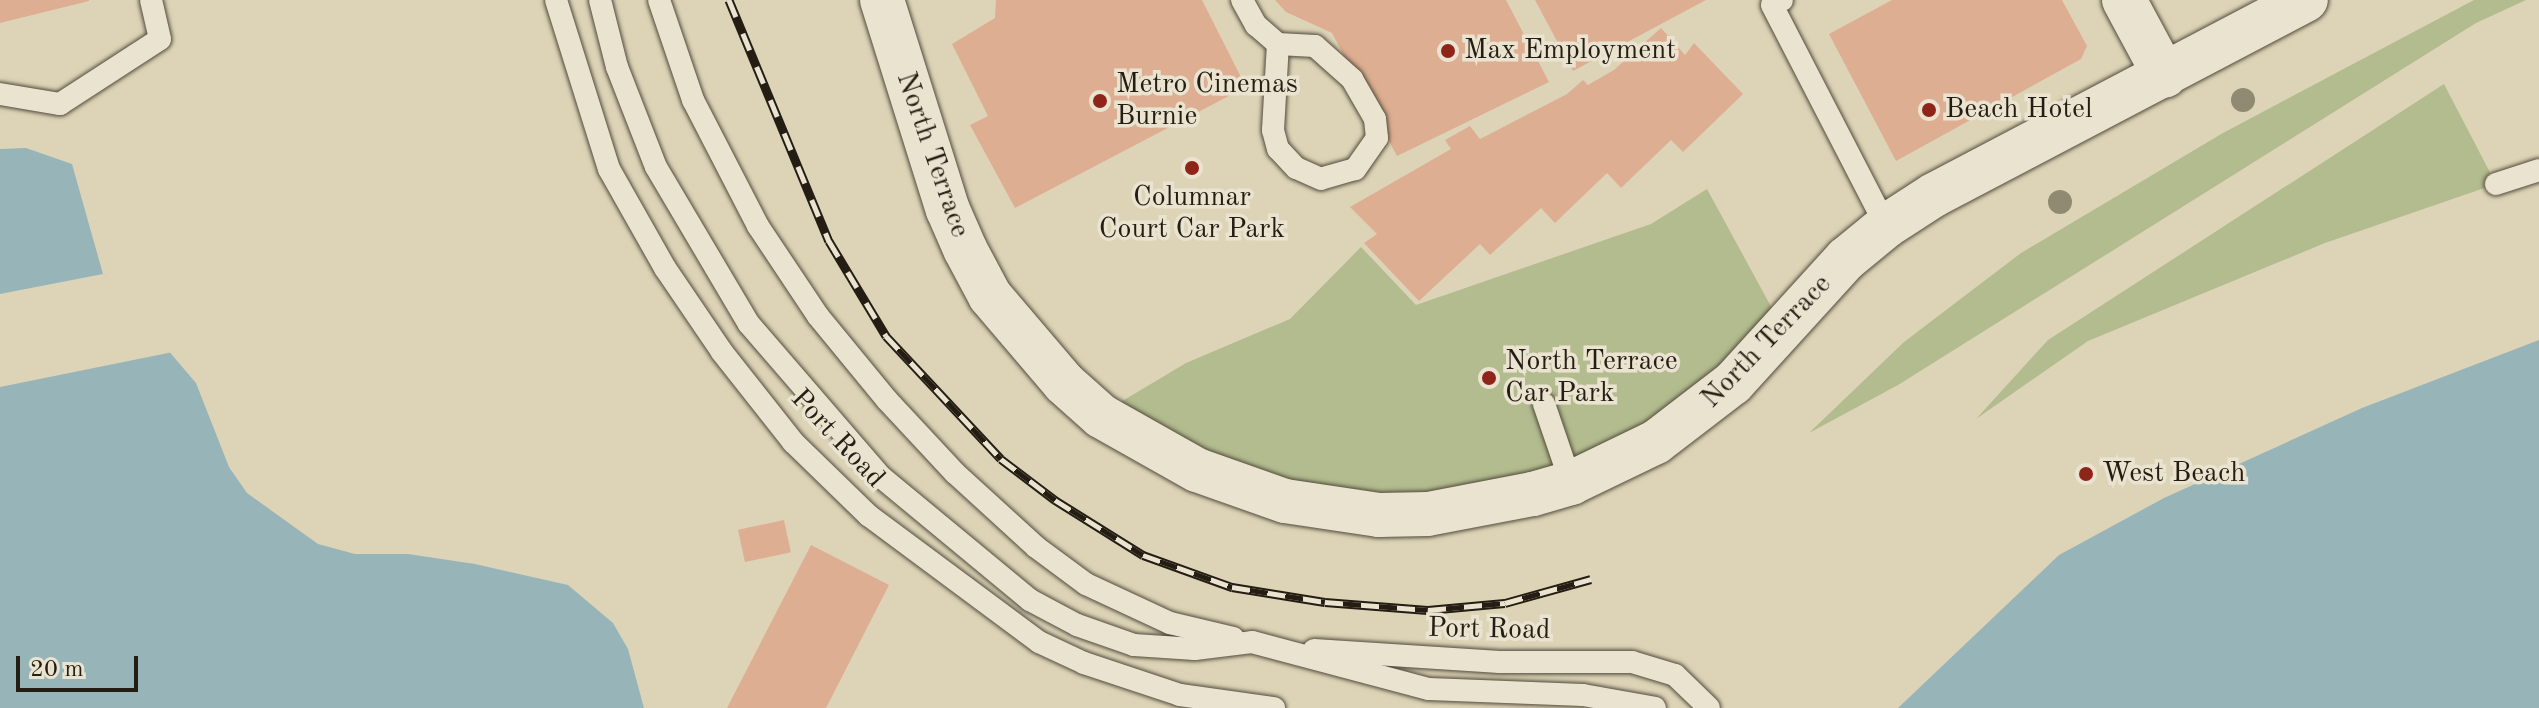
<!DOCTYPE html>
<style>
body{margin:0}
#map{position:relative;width:2539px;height:708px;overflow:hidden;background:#ddd4b7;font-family:"Old Standard TT",serif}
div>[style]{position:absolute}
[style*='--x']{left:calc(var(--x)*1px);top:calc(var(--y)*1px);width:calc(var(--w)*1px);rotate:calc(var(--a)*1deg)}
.green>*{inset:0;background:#b2bc8e}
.water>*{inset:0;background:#97b5b9}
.pier>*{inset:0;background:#ddd4b7}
.building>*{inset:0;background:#ddae91;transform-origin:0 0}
.roads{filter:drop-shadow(0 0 2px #524b3c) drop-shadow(0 0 2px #524b3c)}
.service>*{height:22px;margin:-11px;padding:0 11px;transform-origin:11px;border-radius:11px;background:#e9e3d0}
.tertiary>*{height:44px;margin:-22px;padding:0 22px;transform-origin:22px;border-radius:22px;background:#e9e3d0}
.rail>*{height:9px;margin-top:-4.5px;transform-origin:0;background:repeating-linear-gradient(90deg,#e9e3d0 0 18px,#241d13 0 36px);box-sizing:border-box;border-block:2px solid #241d13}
.trees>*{width:24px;height:24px;margin:-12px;border-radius:50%;background:#8f8a71}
.dots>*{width:22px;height:22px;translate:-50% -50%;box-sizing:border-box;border:4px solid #e9e3d0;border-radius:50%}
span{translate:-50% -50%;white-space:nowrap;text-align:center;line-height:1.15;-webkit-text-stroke:7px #e9e3d0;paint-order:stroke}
.poi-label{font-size:28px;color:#241d13}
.left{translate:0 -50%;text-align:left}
.street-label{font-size:28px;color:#241d13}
.scale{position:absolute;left:16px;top:656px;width:122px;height:36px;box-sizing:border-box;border:4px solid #241d13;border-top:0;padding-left:10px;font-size:24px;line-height:28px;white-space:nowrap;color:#241d13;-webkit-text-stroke:6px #e9e3d0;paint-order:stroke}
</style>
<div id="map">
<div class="green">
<div style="clip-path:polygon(2474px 0,2526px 0,2476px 23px,1898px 385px,1809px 433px,1904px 342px,2021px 253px,2223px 133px)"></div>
<div style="clip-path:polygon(2444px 84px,2496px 184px,2325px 243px,2088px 341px,1976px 419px,2048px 340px)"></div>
<div style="clip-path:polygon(1707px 189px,1774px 312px,1711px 382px,1593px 455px,1537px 476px,1454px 492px,1347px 497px,1241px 469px,1114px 406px,1186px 363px,1290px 319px,1361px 247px,1416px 305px,1651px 224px)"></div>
</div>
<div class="water">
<div style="clip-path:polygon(26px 148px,72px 164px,103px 274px,196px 383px,229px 467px,247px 493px,318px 544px,355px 554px,408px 554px,475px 564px,568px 585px,613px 623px,628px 649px,644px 708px,0 708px,0 149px)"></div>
<div style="clip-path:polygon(2539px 340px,2539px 708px,1898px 708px,2059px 555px,2164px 498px,2362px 408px)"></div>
</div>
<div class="pier">
<div style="clip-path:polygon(103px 274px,173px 352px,0 387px,0 294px)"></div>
</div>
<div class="building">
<div style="clip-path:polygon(0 0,89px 0,89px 1px,0 23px)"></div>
<div style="clip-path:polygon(996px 0,1202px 0,1246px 87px,1015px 208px,970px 125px,988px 116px,952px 44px,995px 18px)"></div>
<div style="clip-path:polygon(1275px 0,1506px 0,1549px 82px,1397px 156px,1332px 33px,1286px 12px)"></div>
<div style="clip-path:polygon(1535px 0,1706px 0,1573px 71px)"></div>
<div style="clip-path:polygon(1892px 0,2062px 0,2087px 46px,2081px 59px,1896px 161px,1829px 34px)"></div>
<div style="clip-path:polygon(1661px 28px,1685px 55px,1694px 43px,1743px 94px,1683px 152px,1671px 140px,1621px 188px,1607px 173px,1555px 223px,1541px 208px,1490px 255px,1480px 244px,1419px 301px,1364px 243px,1377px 234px,1350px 207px,1451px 149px,1445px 140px,1470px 126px,1480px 139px,1567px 94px,1583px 80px,1588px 85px,1614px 70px)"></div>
<div style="left:784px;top:520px;width:33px;height:47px;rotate:78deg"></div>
<div style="clip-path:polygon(811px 545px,889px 585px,826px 708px,727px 708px)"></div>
</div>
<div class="roads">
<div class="service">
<div style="--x:556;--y:0;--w:177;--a:72.6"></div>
<div style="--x:609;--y:169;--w:114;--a:60.5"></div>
<div style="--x:665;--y:268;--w:102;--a:55.8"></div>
<div style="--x:722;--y:352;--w:115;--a:51.7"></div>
<div style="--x:793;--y:442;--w:105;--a:44.2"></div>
<div style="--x:868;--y:515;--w:213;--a:36.6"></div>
<div style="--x:1039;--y:642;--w:50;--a:25"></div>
<div style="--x:1084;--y:663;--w:101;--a:18.4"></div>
<div style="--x:1180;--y:695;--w:95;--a:7.9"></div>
<div style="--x:600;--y:0;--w:69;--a:75.8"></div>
<div style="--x:617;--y:67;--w:107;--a:68.7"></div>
<div style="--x:656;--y:167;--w:182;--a:59.4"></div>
<div style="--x:749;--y:324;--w:201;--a:49.2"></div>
<div style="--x:880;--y:476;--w:195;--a:39.6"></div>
<div style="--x:1030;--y:600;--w:53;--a:28"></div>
<div style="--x:1077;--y:625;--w:60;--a:19.3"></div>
<div style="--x:1134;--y:645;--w:61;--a:3.8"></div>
<div style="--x:1195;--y:649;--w:57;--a:-7"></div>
<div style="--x:1252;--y:642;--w:183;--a:14.9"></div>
<div style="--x:1429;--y:689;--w:154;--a:2.2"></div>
<div style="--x:1583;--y:695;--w:73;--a:10.2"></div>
<div style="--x:659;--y:0;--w:106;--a:71.2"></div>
<div style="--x:693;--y:100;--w:142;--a:62.7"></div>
<div style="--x:758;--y:226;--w:108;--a:56.3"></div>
<div style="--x:818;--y:316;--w:109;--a:50.6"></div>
<div style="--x:887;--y:400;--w:100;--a:47"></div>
<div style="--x:955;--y:473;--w:110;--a:42.4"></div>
<div style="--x:1036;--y:547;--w:62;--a:36.5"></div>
<div style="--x:1086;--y:584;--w:93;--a:24.9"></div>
<div style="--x:1170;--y:623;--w:65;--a:13.4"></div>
<div style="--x:1242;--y:0;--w:29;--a:61"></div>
<div style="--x:1256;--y:25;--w:29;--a:41"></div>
<div style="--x:1278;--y:44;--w:37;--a:3"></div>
<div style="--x:1315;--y:46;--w:50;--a:41.7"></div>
<div style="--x:1352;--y:79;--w:46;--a:60.1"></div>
<div style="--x:1375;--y:119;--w:19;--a:84"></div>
<div style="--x:1377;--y:138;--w:38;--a:125"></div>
<div style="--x:1355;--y:169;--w:35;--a:164"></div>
<div style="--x:1321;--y:179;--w:27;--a:-156"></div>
<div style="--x:1296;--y:168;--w:26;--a:-133"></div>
<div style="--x:1278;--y:149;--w:20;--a:-105"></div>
<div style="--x:1273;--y:130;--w:86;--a:-86.7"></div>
<div style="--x:1782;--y:0;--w:11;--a:153"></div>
<div style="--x:1772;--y:5;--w:249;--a:62.7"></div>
<div style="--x:0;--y:94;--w:61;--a:9.5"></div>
<div style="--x:60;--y:104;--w:119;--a:-33"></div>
<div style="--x:160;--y:39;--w:40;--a:-103"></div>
<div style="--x:2496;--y:184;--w:45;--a:-18"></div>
<div style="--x:1544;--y:404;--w:83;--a:71.1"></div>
<div style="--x:1314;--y:650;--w:186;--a:3.7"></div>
<div style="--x:1500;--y:662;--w:132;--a:0"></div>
<div style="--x:1632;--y:662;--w:45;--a:16.8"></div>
<div style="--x:1675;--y:675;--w:47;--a:44.1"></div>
</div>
<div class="tertiary">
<div style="--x:882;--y:0;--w:220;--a:72.6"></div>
<div style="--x:948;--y:210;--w:43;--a:66.4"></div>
<div style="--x:965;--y:249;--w:53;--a:62"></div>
<div style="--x:990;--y:296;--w:114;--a:49.6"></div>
<div style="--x:1064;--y:383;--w:50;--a:41.7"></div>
<div style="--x:1101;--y:416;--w:110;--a:29.4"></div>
<div style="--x:1197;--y:470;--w:93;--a:19.4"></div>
<div style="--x:1285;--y:501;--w:95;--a:8.5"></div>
<div style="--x:1379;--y:515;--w:49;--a:-1.2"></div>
<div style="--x:1428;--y:514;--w:107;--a:-10.8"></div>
<div style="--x:1533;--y:494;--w:40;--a:-16"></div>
<div style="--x:1571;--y:483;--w:94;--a:-25.8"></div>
<div style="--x:1656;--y:442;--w:97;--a:-37.5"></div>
<div style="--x:1733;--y:383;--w:168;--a:-47.7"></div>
<div style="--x:1846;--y:259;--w:52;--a:-39.5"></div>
<div style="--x:1886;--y:226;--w:57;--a:-32.9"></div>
<div style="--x:1934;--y:195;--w:420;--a:-27.7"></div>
<div style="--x:2124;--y:0;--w:86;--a:61.7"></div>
</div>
</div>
<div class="rail">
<div style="--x:729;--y:0;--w:261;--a:67.5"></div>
<div style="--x:829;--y:241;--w:111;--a:59"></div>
<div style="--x:886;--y:336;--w:168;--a:46.9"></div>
<div style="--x:1001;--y:459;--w:68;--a:37.2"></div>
<div style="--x:1055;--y:500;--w:104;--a:32"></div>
<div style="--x:1143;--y:555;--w:95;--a:19.8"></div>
<div style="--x:1232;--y:587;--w:94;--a:9.2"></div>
<div style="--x:1325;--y:602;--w:103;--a:4.4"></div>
<div style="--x:1428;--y:610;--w:77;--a:-5.2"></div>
<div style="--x:1505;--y:603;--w:89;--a:-15.6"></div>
</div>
<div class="trees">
<div style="left:2243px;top:100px"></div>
<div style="left:2060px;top:202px"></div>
</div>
<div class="dots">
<div style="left:1448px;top:51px;background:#8f2418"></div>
<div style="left:1100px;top:101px;background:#8f2418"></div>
<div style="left:1929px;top:110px;background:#8f2418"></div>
<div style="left:1192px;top:168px;background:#8f2418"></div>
<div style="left:1489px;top:378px;background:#8f2418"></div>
<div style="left:2086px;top:474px;background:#8f2418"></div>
</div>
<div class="poi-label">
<span class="left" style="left:1464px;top:51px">Max Employment</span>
<span class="left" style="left:1116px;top:101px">Metro Cinemas<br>Burnie</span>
<span class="left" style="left:1945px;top:110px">Beach Hotel</span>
<span style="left:1192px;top:214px">Columnar<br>Court Car Park</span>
<span class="left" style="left:1505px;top:378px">North Terrace<br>Car Park</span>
<span class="left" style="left:2102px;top:474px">West Beach</span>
</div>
<div class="street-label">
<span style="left:932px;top:155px;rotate:71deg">North Terrace</span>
<span style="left:1767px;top:342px;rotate:-46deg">North Terrace</span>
<span style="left:837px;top:439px;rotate:47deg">Port Road</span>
<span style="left:1489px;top:630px;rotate:1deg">Port Road</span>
</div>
<div class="scale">20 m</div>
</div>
